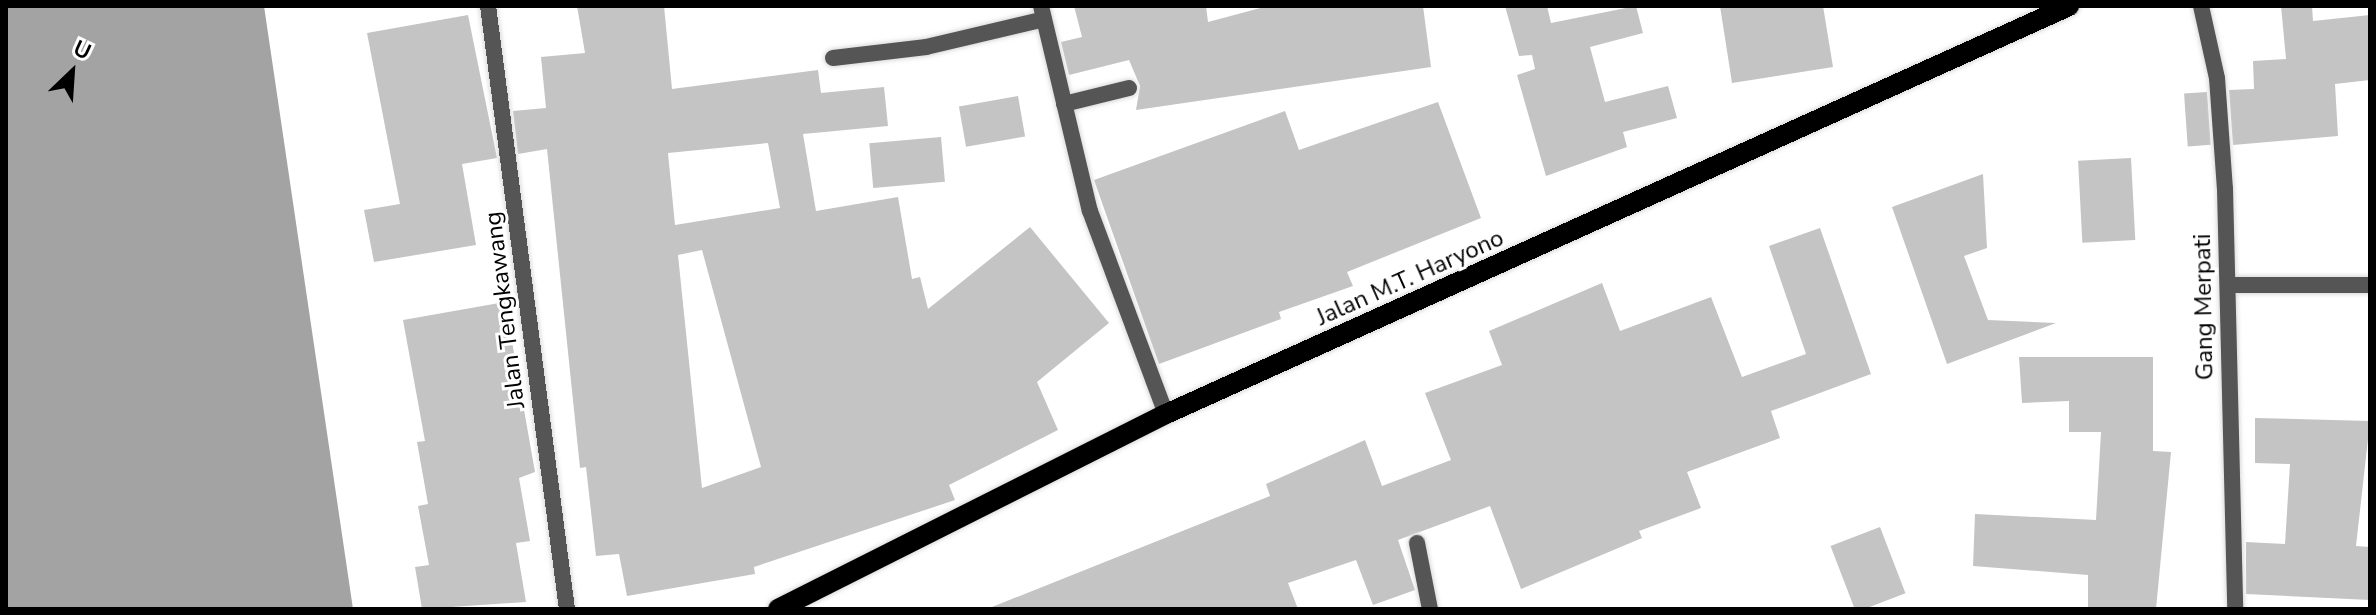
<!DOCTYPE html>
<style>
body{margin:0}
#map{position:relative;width:2376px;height:615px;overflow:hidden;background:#fff;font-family:"Nunito Sans",sans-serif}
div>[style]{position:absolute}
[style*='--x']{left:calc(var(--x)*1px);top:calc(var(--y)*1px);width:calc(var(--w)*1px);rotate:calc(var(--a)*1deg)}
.water>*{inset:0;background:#a3a3a3}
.building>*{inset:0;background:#c4c4c4;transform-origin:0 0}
.roads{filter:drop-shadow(0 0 2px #dbdbdb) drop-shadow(0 0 2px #dbdbdb)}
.service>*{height:16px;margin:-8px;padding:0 8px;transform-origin:8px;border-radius:8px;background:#555}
.minor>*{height:16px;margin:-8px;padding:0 8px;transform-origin:8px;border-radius:8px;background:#555}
.primary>*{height:20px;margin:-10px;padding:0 10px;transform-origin:10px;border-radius:10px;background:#000}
span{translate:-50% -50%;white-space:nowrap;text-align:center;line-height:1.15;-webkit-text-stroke:6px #fff;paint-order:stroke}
.street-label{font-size:24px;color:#000}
.frame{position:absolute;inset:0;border:8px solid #000;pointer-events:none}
.north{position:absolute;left:32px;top:32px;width:80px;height:80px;-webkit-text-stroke:6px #fff;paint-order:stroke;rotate:25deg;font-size:22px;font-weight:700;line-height:32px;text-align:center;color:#000}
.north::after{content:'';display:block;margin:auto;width:28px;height:36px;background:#000;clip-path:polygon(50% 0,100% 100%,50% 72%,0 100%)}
</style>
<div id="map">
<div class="water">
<div style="clip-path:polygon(6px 6px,264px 6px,353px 609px,6px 609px)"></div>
</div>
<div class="building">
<div style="clip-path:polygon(evenodd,577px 6px,664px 6px,672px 89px,818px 70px,821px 93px,884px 87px,888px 126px,803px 134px,816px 211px,898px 197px,912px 279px,920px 277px,928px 309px,1030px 227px,1109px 323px,1037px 382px,1058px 430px,949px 485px,955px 500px,754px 567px,755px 574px,627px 596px,619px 554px,596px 556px,586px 467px,580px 468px,547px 149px,518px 154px,513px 111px,546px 108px,541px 57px,585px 53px,577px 6px,768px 143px,780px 208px,675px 225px,668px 153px,768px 143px,577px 6px,702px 250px,761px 467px,702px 488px,678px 255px,702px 250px)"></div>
<div style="clip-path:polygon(1074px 6px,1206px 6px,1208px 22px,1268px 6px,1423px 6px,1431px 67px,1136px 110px,1140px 86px,1129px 60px,1069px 75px,1061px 42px,1082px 37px)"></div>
<div style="clip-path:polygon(1505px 6px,1547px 6px,1551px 23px,1636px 6px,1643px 33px,1590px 47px,1605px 102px,1668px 86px,1677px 118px,1623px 132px,1627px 147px,1546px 176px,1517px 75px,1535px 69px,1532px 55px,1519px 56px)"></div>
<div style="clip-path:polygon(1720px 6px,1823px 6px,1833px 67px,1732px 83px)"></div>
<div style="clip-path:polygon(2281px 6px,2312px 6px,2313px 21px,2370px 15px,2370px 80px,2335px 84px,2338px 136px,2233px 145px,2229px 90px,2254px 89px,2253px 61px,2286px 59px)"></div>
<div style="clip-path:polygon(468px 15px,497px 158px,462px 164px,476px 245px,374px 262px,364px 210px,400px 204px,367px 33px)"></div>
<div style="left:2207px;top:92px;width:53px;height:23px;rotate:86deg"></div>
<div style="left:1018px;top:96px;width:41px;height:60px;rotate:80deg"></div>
<div style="clip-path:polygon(1438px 102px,1481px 218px,1347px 272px,1353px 286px,1279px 312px,1281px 319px,1159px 364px,1094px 180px,1285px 111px,1299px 150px)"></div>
<div style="left:941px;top:137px;width:45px;height:72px;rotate:85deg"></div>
<div style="left:2131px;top:158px;width:82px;height:53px;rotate:87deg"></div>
<div style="clip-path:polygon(1983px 174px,1987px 248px,1964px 256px,1988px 320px,2056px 323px,1947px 364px,1892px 207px)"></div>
<div style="clip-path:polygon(1820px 228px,1871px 374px,1771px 411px,1780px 438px,1687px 472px,1701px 508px,1639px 531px,1642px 538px,1521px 589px,1490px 506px,1398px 540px,1415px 590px,1373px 605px,1356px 560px,1288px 583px,1298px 609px,987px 609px,1270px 496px,1266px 484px,1365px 440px,1382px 486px,1451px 460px,1425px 393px,1502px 365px,1489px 331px,1602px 283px,1620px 331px,1711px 297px,1742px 377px,1806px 354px,1769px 246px)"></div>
<div style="clip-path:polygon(505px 302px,535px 472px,519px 478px,530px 541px,516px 543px,526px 602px,422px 609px,415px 567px,429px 565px,418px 506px,428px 504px,417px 442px,425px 441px,403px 320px)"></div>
<div style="clip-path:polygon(2019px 357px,2153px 357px,2153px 451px,2171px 452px,2156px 609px,2088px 609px,2088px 575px,1973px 566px,1975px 514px,2096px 520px,2101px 432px,2069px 432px,2069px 401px,2022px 403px)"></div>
<div style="clip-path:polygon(2255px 418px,2370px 421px,2356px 546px,2370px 547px,2370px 600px,2246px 594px,2246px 542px,2285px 544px,2290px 464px,2255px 463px)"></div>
<div style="left:1880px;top:527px;width:71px;height:53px;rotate:69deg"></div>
</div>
<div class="roads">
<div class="service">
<div style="--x:1064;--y:104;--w:67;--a:-13.8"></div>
</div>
<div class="minor">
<div style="--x:488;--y:6;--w:608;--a:82.54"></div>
<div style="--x:1041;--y:6;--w:211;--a:76.6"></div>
<div style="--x:1090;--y:211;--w:217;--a:69.5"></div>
<div style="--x:2201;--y:6;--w:74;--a:77.5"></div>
<div style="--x:2217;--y:78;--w:111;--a:85.9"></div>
<div style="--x:2225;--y:189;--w:420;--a:88.6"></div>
<div style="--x:833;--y:58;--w:94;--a:-6.7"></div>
<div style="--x:926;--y:47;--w:121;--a:-13.3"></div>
<div style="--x:2228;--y:285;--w:142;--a:0"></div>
<div style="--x:1417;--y:543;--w:67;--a:78.9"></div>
</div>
<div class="primary">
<div style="--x:778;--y:609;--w:434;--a:-26.7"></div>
<div style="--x:1166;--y:414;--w:991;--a:-24.31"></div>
</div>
</div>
<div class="street-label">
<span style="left:1410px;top:278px;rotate:-24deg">Jalan M.T. Haryono</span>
<span style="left:2204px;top:307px;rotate:-91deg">Gang Merpati</span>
<span style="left:505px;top:310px;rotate:-97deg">Jalan Tengkawang</span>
</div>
<div class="frame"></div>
<div class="north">U</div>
</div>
